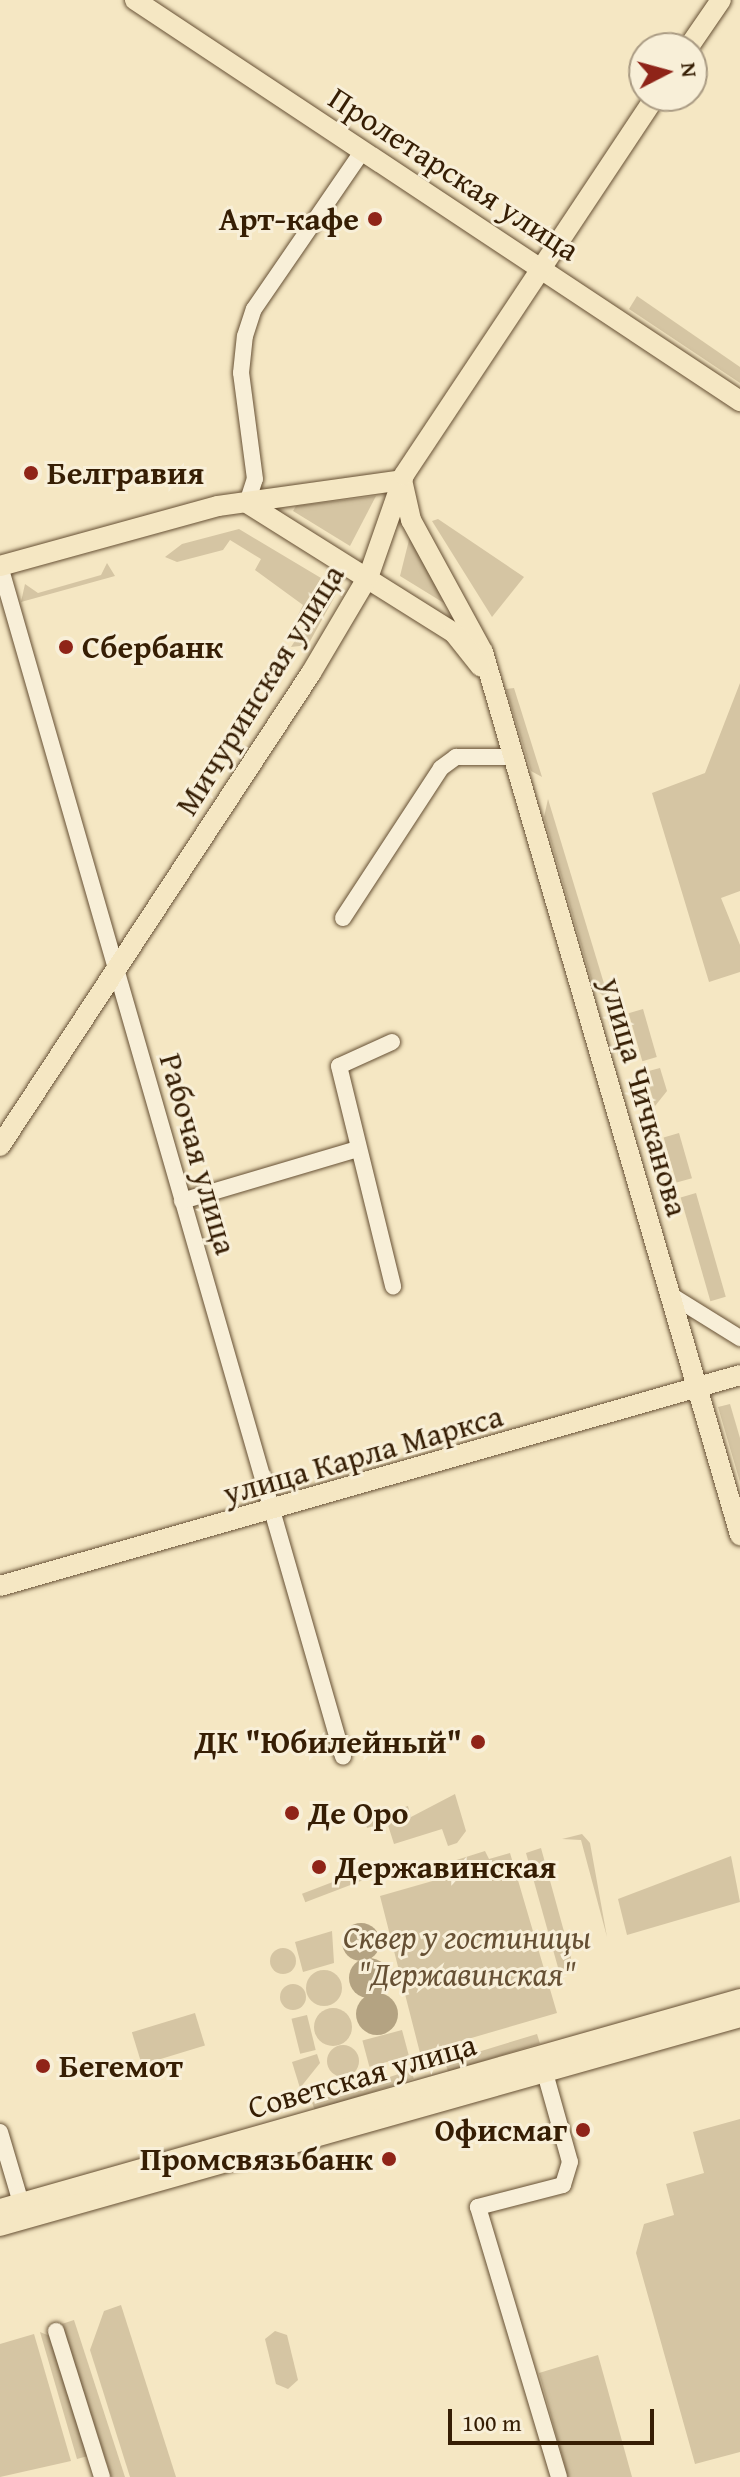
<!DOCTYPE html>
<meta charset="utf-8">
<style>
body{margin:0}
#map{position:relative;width:740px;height:2477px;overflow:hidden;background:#f5e7c3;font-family:"Gentium Book Plus",serif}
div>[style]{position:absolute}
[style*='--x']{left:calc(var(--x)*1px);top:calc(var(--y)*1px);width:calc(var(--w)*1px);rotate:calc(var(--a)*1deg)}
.green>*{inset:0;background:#d5c5a3;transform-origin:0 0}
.round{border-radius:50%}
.water>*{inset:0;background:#b4a382}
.roads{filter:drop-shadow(0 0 2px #665034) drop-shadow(0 0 2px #665034)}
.minor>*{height:16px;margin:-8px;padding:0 8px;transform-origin:8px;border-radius:8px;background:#f8efd8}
.major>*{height:20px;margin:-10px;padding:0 10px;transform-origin:10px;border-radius:10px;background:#f5e7c3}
.dots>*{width:22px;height:22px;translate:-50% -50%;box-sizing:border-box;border:4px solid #f8efd8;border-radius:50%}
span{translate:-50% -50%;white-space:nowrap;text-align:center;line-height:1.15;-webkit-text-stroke:6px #f8efd8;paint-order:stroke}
.street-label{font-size:32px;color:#361e04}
.poi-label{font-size:32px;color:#361e04;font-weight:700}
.right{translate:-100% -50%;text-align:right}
.left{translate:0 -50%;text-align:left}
.park-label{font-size:32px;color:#665034;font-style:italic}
.north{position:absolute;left:628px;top:32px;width:80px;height:80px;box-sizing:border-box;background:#f8efd8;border:2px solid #aa9b83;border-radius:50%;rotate:84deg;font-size:22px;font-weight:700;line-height:32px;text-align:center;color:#361e04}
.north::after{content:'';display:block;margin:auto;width:28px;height:36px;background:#8f2418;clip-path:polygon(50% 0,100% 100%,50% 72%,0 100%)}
.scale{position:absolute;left:448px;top:2409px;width:206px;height:36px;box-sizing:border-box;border:4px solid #361e04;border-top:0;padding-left:10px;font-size:24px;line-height:28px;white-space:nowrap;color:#361e04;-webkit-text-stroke:6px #f8efd8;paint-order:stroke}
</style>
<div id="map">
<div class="green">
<div style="clip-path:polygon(637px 296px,740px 367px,740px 383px,629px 309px)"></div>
<div style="clip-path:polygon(376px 496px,350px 546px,293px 511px,296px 506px)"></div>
<div style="clip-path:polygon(438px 519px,524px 577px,492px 617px,432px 521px)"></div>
<div style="clip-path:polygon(239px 529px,321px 578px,285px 642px,303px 605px,255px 570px,261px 559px,230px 540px,223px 550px,177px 562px,165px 557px,182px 544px)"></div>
<div style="clip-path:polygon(410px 536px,452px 608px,400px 576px)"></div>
<div style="clip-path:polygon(107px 563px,115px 576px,21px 602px,25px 584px,38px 593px,101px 575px)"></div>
<div style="clip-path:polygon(328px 589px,336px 594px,308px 645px,291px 647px)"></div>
<div style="clip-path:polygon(740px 683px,740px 891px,721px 898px,740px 945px,740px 972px,709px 982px,652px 793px,705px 773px)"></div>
<div style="clip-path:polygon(514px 688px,542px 777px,531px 771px,506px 689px)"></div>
<div style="clip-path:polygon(548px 799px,609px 1000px,594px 989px,544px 817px)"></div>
<div style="left:643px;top:1009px;width:50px;height:15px;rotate:74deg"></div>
<div style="clip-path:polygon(615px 1010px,629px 1060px,618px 1056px,607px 1017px)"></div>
<div style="clip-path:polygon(660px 1068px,667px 1091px,655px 1106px,645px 1072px)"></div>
<div style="left:679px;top:1133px;width:47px;height:16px;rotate:74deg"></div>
<div style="left:696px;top:1193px;width:108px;height:16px;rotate:74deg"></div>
<div style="clip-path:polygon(730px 1404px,740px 1438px,740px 1482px,718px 1407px)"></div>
<div style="clip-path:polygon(455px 1794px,466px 1831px,457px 1843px,448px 1846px,442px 1829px,394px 1844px,387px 1822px,367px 1828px,365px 1820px,408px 1806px,411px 1817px)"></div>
<div style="clip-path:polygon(582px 1834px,590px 1843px,607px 1937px,581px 1840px,562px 1839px)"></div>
<div style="clip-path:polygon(541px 1848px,571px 1957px,571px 1968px,559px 1971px,526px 1853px)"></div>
<div style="clip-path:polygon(485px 1851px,489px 1859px,510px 1853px,557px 2013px,420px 2053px,380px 1896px,450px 1876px,447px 1863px)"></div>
<div style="clip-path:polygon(731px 1856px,740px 1902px,627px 1935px,618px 1899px)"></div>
<div style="left:359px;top:1872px;width:9px;height:61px;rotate:69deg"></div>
<div style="clip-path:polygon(332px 1931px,334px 1963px,303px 1972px,295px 1942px)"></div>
<div class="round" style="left:270px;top:1948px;width:26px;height:26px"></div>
<div class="round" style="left:306px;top:1970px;width:36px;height:36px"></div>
<div class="round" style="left:280px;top:1984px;width:26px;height:26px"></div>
<div class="round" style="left:314px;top:2008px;width:38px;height:38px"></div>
<div style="left:195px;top:2013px;width:34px;height:66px;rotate:73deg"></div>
<div style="left:307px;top:2015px;width:36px;height:16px;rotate:76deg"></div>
<div style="left:402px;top:2030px;width:27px;height:41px;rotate:75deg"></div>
<div style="left:537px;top:2034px;width:10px;height:96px;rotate:73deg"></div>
<div class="round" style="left:327px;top:2045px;width:32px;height:32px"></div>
<div style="clip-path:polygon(317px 2054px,320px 2063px,300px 2088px,292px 2062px)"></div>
<div style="left:411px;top:2070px;width:9px;height:104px;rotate:72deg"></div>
<div style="clip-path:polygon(740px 2119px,740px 2452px,695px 2464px,636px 2253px,644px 2224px,674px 2215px,666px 2184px,704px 2173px,693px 2132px)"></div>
<div style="clip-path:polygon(121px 2305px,176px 2477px,130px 2477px,90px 2350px,104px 2311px)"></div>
<div style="left:74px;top:2320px;width:165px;height:13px;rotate:72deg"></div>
<div style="clip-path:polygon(275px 2331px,287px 2335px,298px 2380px,288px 2389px,276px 2384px,265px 2339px)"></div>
<div style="clip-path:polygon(40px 2332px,50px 2336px,88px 2456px,77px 2459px)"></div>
<div style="clip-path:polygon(34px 2334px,71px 2461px,0 2477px,0 2344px)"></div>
<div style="clip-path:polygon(598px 2355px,632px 2477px,568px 2477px,539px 2373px)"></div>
</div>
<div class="water">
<div class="round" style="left:342px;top:1923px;width:38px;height:38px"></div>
<div class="round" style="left:349px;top:1958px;width:40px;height:40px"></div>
<div class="round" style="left:356px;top:1993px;width:42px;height:42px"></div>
</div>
<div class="roads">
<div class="minor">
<div style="--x:247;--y:503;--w:25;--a:-72"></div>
<div style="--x:255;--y:479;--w:107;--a:-97.5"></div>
<div style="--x:241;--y:373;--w:37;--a:-84"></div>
<div style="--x:245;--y:336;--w:28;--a:-72"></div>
<div style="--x:254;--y:309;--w:191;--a:-55.5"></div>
<div style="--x:0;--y:566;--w:1239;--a:73.93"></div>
<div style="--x:343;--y:918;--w:179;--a:-56.8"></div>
<div style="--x:441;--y:768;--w:19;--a:-36"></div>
<div style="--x:456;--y:757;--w:56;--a:0"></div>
<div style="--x:392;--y:1042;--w:58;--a:155.6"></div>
<div style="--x:339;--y:1066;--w:227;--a:76.2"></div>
<div style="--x:182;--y:1201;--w:183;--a:-16.5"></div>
<div style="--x:669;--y:1294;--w:84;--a:31.8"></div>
<div style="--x:545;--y:2073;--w:92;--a:74.3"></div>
<div style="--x:570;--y:2162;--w:24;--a:107"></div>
<div style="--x:563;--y:2185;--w:88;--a:165.5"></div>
<div style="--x:478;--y:2207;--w:282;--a:73.3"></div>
<div style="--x:0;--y:2132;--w:74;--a:73.5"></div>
<div style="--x:56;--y:2331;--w:153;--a:72.5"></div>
</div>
<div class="major">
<div style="--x:135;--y:0;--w:726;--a:33.54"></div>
<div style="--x:688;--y:48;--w:58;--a:-55.5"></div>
<div style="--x:402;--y:480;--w:41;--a:77.3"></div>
<div style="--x:411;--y:520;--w:150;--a:61.4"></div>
<div style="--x:483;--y:652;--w:920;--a:73.77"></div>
<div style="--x:247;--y:503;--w:244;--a:32.1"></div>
<div style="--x:454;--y:633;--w:43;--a:51.5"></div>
<div style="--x:0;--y:566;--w:226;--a:-15.4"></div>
<div style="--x:218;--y:506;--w:186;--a:-8"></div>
<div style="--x:0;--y:1146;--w:566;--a:-56.67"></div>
<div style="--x:311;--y:673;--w:114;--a:-59.4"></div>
<div style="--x:369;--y:575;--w:106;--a:-70.7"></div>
<div style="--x:404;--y:475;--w:455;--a:-56.4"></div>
<div style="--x:0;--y:1586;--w:769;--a:-15.91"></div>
<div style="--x:0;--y:2209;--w:769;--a:-15.84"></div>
<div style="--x:0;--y:2226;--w:769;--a:-15.77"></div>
</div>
</div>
<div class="dots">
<div style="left:375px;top:219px;background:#8f2418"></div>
<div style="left:31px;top:473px;background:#8f2418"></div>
<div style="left:66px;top:647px;background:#8f2418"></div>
<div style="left:478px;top:1742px;background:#8f2418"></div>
<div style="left:292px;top:1813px;background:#8f2418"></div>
<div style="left:319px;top:1867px;background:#8f2418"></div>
<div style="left:43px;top:2066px;background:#8f2418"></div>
<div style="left:583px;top:2130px;background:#8f2418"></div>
<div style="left:389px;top:2159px;background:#8f2418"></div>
</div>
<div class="street-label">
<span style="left:454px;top:174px;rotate:33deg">Пролетарская улица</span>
<span style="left:260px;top:690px;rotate:-58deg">Мичуринская улица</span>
<span style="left:644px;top:1097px;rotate:74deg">улица Чичканова</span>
<span style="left:198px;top:1154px;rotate:74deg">Рабочая улица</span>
<span style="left:363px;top:1455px;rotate:-16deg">улица Карла Маркса</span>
<span style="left:362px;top:2076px;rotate:-16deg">Советская улица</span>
</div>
<div class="poi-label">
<span class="right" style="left:359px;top:219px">Арт-кафе</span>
<span class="left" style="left:47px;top:473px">Белгравия</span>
<span class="left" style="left:82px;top:647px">Сбербанк</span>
<span class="right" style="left:462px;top:1742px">ДК "Юбилейный"</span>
<span class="left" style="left:308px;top:1813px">Де Оро</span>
<span class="left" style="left:335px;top:1867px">Державинская</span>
<span class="left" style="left:59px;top:2066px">Бегемот</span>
<span class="right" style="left:567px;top:2130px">Офисмаг</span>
<span class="right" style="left:373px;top:2159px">Промсвязьбанк</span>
</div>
<div class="park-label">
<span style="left:467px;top:1956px">Сквер у гостиницы<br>"Державинская"</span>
</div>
<div class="north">N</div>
<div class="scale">100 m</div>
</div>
